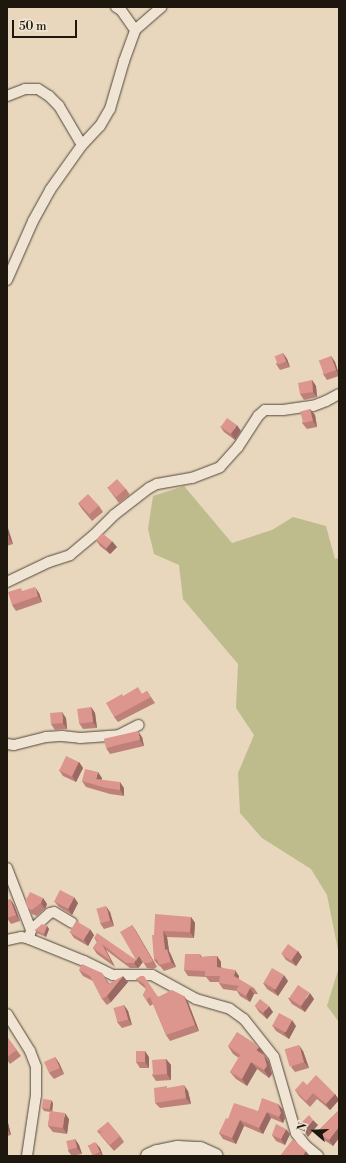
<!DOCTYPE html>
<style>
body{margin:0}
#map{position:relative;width:346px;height:1163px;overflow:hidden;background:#e8d7bd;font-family:"Libre Bodoni",serif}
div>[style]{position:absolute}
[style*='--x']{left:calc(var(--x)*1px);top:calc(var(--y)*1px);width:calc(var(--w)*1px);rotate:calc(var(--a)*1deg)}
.green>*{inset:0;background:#bebc8c}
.roads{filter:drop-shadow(0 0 1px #504739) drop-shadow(0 0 1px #504739)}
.minor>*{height:10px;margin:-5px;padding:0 5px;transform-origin:5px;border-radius:5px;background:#f0e5d4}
.secondary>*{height:14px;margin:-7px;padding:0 7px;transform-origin:7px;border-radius:7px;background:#f0e5d4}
.wall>*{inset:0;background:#bd817a}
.shaded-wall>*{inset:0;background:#9a6963}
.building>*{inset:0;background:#dc968e;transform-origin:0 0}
span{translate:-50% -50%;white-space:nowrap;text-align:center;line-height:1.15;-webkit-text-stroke:3.5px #f0e5d4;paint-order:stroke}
.frame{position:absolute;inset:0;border:8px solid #1e170d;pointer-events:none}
.north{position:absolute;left:294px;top:1111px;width:40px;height:40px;-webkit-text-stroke:3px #f0e5d4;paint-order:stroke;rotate:289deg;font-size:11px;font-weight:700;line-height:16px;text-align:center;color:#1e170d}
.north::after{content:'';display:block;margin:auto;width:14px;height:18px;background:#1e170d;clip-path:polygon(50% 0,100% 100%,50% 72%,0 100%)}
.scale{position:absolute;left:12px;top:20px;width:65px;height:18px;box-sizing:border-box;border:2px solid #1e170d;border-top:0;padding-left:5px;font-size:12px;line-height:14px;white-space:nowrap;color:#1e170d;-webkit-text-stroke:3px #f0e5d4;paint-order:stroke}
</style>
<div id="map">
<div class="green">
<div style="clip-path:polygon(184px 486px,232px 543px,272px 530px,293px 517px,326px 526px,335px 559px,339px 558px,339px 955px,327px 895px,311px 869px,262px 838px,240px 813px,238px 773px,254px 735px,236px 708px,238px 664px,183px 599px,179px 565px,154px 554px,148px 529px,153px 496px)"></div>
<div style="clip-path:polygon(339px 967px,339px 1022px,327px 1006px)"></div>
</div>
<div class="roads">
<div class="minor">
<div style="--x:116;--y:7;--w:6;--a:31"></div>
<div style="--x:121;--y:10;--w:24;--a:55"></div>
<div style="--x:7;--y:96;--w:19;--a:-21"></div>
<div style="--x:25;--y:89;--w:13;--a:0"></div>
<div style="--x:38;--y:89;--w:13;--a:32"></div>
<div style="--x:49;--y:96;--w:14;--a:45"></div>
<div style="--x:59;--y:106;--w:45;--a:59.5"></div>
<div style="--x:7;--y:280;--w:64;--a:-66.2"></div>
<div style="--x:33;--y:221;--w:35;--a:-61"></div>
<div style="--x:50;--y:190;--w:55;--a:-54.6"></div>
<div style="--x:82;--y:145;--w:26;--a:-47"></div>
<div style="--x:100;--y:126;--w:20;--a:-60"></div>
<div style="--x:110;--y:109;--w:50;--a:-73.7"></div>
<div style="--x:124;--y:61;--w:33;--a:-70"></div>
<div style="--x:135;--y:30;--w:35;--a:-41"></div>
<div style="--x:7;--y:582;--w:47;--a:-25.5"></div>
<div style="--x:49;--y:562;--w:22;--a:-18"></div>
<div style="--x:70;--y:555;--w:31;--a:-40"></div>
<div style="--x:94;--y:535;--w:28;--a:-45"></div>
<div style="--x:114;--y:515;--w:44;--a:-37.6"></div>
<div style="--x:149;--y:488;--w:9;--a:-27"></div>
<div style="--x:157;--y:484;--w:36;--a:-10"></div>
<div style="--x:192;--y:478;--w:30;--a:-21"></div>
<div style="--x:220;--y:467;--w:27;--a:-48"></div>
<div style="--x:238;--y:447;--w:37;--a:-57"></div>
<div style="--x:258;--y:416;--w:9;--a:-41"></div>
<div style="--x:265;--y:410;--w:18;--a:0"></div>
<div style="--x:283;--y:410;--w:30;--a:-8"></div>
<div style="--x:313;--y:406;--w:14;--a:-21"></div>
<div style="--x:326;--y:401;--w:15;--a:-28"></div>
<div style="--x:7;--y:744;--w:7;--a:8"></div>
<div style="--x:14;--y:745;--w:33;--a:-14"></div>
<div style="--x:46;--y:737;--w:16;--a:-4"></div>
<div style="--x:62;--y:736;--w:18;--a:6"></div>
<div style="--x:80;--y:738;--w:39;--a:-4"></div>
<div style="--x:119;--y:735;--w:22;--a:-27"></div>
<div style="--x:7;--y:868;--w:66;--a:68.8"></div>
<div style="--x:31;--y:930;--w:9;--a:103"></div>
<div style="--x:31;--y:930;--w:25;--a:-42"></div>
<div style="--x:50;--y:913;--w:4;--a:-14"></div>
<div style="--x:54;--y:912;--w:21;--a:31"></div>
<div style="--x:7;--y:940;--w:14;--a:-12"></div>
<div style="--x:21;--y:937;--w:6;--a:9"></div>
<div style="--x:27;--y:938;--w:61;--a:22"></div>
<div style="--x:84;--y:961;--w:32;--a:26"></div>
<div style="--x:113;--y:975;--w:39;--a:0"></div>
<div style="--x:152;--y:975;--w:50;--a:28.6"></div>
<div style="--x:196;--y:999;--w:35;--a:16"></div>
<div style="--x:230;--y:1009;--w:17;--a:36"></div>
<div style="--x:244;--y:1019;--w:48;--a:51.7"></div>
<div style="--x:274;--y:1057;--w:79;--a:73.9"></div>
<div style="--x:296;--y:1133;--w:15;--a:53"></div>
<div style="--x:305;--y:1145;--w:17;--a:40"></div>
<div style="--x:7;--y:1014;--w:44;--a:58.1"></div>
<div style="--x:30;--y:1051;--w:17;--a:69"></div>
<div style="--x:36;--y:1067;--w:28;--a:90"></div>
<div style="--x:36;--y:1095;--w:62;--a:98.4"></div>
</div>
<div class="secondary">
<div style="--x:148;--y:1156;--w:10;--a:-24"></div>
<div style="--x:157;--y:1152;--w:21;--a:-11"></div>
<div style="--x:178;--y:1148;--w:22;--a:3"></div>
<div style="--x:200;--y:1149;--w:17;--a:24"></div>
</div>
</div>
<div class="wall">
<div style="clip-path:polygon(283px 353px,287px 359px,290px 367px,280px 370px,276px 364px)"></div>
<div style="clip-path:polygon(331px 356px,335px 362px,339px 374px,339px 376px,327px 380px,323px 374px)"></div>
<div style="clip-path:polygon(312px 380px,316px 386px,317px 397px,304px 400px,300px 394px)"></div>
<div style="clip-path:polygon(310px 409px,315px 415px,317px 427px,307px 429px,302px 423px)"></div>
<div style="clip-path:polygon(220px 426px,241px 431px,235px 440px,224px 432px)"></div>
<div style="clip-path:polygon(107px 487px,126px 489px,130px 495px,119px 503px)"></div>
<div style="clip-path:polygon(78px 503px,99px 506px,103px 512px,92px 521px,82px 509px)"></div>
<div style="clip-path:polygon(7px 527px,13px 544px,7px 546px)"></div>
<div style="clip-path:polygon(96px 540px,117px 547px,110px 554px,100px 546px)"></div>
<div style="clip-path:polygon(23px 591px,39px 593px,42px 602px,16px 611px,12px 605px)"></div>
<div style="clip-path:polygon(147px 691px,155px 703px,118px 722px,114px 717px,123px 696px,142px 694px)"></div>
<div style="clip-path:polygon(91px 707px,95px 713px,97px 728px,83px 729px,79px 723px)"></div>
<div style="clip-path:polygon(66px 718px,67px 729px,55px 730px,51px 724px)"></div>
<div style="clip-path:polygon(142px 737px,144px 746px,110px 754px,106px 748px)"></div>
<div style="clip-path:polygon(79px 762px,83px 768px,76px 782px,63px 776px,59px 770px)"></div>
<div style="clip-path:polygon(102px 778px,101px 780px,124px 788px,124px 796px,110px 794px,86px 787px,82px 781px)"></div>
<div style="clip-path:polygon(43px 898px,47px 904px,45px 909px,37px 916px,32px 914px,28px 908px)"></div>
<div style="clip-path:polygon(10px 899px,14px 905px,20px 921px,11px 924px,7px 918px)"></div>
<div style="clip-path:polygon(54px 901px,78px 903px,72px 915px,59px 907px)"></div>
<div style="clip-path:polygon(110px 912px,114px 926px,104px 929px,100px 923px)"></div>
<div style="clip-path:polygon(191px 917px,195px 923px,194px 938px,167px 937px,169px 951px,171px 955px,176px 967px,164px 971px,160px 966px,159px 966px,154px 960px,154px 935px)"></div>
<div style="clip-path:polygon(132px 925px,136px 931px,157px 967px,153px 969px,147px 968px,143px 962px,140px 966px)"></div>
<div style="clip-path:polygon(47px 926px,49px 929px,46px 937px,37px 933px,35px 930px)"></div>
<div style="clip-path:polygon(70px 932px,94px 935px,88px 946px,74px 938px)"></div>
<div style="clip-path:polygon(94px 938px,136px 960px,140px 966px,138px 968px,130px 968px,106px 950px,115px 967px,97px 954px,93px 948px,97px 942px)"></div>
<div style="clip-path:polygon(298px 951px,302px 957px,296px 966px,286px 960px,282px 954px)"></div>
<div style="clip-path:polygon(200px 954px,202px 957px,217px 956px,221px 962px,221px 967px,239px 976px,238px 979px,254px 988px,258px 994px,254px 994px,250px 1002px,240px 996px,237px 991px,223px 989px,219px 983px,219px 982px,210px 982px,206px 977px,188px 976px,184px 970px)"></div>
<div style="clip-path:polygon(79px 970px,102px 973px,109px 983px,128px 982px,111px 1002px,107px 1005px,102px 999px,93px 981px,83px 976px)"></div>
<div style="clip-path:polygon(141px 976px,158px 997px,184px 996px,188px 1002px,199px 1031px,170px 1041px,166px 1035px,153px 1004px,150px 1006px,143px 995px,146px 989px,140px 984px,136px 979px)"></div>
<div style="clip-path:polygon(288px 981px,278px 996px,267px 989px,263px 983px)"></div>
<div style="clip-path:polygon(288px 998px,314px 999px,305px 1012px,292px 1004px)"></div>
<div style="clip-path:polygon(124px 1005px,128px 1011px,132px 1025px,122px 1028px,117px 1022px)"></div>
<div style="clip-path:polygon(255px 1006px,273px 1012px,267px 1019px,259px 1012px)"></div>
<div style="clip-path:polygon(272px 1025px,296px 1026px,289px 1039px,276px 1031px)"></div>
<div style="clip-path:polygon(7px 1037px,21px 1056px,10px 1064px,7px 1060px)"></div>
<div style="clip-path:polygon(228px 1046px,264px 1054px,269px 1062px,272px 1074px,269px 1078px,257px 1069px,247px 1086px,236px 1079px,230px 1072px,239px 1058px,233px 1054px)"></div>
<div style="clip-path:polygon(303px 1051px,309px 1068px,295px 1072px,291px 1067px)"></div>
<div style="clip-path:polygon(55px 1057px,59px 1063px,64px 1074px,54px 1079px,49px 1073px)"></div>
<div style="clip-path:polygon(149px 1057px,149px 1068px,140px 1068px,136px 1062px)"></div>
<div style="clip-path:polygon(166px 1059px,171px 1065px,171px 1080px,156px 1081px,152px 1075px)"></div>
<div style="clip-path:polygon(307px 1085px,335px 1094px,339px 1100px,330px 1110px,317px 1099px,310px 1107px,299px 1096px,295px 1090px)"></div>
<div style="clip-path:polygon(168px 1088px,188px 1091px,191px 1104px,160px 1108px,155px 1103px)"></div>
<div style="clip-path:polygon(53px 1103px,52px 1111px,69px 1119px,67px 1134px,53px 1132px,48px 1126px,50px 1112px,44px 1111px,42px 1108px)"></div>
<div style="clip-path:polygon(278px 1104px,283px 1110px,285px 1118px,283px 1123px,271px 1118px,263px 1134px,244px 1126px,236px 1144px,223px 1139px,219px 1133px,228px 1119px,258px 1111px)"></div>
<div style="clip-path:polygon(339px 1110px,339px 1138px,333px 1146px,321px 1138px,317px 1132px)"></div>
<div style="clip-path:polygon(7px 1119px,11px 1135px,7px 1136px)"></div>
<div style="clip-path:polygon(108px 1122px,120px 1136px,124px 1142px,114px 1151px,102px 1137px,97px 1131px)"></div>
<div style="clip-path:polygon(290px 1134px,285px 1145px,276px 1141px,272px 1135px)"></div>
<div style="clip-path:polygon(75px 1139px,79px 1145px,82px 1154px,72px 1156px,68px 1151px)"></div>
<div style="clip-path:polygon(88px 1145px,100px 1148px,103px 1156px,93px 1156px)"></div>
</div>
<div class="shaded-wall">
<div style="clip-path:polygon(283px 353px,287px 359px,290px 367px,286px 361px)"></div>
<div style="clip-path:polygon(331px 356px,335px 362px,339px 375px,336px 370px)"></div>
<div style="clip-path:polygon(312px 380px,316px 386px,317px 397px,313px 392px)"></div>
<div style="clip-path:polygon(310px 409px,315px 415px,317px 427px,313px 421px)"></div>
<div style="clip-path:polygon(237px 425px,241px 431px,235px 440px,231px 434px)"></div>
<div style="clip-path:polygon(7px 527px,8px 528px,13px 544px,9px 538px,7px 532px)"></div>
<div style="clip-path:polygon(112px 541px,117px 547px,110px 554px,106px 549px)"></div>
<div style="clip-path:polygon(35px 587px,39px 593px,42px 602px,38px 596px)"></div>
<div style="clip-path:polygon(91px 707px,95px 713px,97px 728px,93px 722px)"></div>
<div style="clip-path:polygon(62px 712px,66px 718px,67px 729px,63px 723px)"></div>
<div style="clip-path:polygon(138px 731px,142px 737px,144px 746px,140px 740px)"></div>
<div style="clip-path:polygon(79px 762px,83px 768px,76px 782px,72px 776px)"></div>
<div style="clip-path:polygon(98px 772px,102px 778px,100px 785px,96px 779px)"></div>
<div style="clip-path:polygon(120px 782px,124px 788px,124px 796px,120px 790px)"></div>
<div style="clip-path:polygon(74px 897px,78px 903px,72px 915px,68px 909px)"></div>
<div style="clip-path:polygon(43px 898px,47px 904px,45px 909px,41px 903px)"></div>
<div style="clip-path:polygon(10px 899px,14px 905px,20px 921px,16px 915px)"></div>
<div style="clip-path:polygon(106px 906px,110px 912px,114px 926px,110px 920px)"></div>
<div style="clip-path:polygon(191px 917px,195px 923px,194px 938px,190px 932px)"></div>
<div style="clip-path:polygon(132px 925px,136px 931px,157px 967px,153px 961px)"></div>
<div style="clip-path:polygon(47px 926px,49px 929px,46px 937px,44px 934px)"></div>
<div style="clip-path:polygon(90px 929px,94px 935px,88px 946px,84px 940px)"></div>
<div style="clip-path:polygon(163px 931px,167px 937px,169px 951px,171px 955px,176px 967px,171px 962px,165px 950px)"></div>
<div style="clip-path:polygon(102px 944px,106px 950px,115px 967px,111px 961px)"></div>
<div style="clip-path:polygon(298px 951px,302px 957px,296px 966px,292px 960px)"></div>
<div style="clip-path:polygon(139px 956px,143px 961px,140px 966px,136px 960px)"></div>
<div style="clip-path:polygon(217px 956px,221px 962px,221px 973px,217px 967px)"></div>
<div style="clip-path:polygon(136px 960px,140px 966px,138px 968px,134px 963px)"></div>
<div style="clip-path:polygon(235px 970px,239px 976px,238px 982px,234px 976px)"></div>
<div style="clip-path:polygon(284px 975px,288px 981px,278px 996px,274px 990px)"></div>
<div style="clip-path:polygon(123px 976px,128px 982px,111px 1002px,107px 996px)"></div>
<div style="clip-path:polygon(250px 988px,254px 994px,250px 1002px,246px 996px)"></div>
<div style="clip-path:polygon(310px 993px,314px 999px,305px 1012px,301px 1007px)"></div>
<div style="clip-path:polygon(184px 996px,188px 1002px,199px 1031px,195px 1025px)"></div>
<div style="clip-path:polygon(124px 1005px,128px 1011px,132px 1025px,128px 1019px)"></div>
<div style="clip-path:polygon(269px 1006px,273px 1012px,267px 1019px,263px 1013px)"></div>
<div style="clip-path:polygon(292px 1020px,296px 1026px,289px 1039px,284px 1033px)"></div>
<div style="clip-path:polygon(299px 1045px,303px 1051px,309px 1068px,304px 1062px)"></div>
<div style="clip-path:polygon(259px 1047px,264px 1054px,262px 1058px,256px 1050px)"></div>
<div style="clip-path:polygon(145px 1051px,149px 1057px,149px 1068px,145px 1062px)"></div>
<div style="clip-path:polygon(264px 1055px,269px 1062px,272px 1074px,269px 1078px,264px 1070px)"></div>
<div style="clip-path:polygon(55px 1057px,59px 1063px,64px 1074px,60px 1068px)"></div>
<div style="clip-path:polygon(166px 1059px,171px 1065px,171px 1080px,167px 1074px)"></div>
<div style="clip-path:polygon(251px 1062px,257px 1069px,247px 1086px,242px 1079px)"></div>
<div style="clip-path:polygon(184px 1085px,188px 1091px,191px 1104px,186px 1098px)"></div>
<div style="clip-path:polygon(335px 1094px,339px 1100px,330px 1110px,326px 1104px)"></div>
<div style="clip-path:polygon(51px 1100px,53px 1103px,52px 1112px,50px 1109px)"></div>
<div style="clip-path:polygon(278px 1104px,283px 1110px,285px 1118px,283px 1123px,279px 1117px)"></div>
<div style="clip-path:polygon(267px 1112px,271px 1118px,263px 1134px,259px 1128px)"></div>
<div style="clip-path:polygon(65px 1113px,69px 1119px,67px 1134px,63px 1128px)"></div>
<div style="clip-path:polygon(7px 1119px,11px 1135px,7px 1129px)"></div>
<div style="clip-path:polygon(240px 1120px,244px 1126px,236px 1144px,232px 1138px)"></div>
<div style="clip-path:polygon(313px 1120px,318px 1125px,308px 1137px,304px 1131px)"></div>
<div style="clip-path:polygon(339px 1127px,339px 1138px,333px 1146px,329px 1140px)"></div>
<div style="clip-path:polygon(286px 1129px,290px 1134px,285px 1145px,281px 1139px)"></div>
<div style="clip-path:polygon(75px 1139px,79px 1145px,82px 1154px,77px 1148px)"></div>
<div style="clip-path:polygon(95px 1142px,100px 1148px,103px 1156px,100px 1152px)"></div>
<div style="clip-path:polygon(306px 1151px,309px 1156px,304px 1156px,303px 1155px)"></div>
</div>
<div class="building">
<div style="left:283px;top:353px;width:9px;height:9px;rotate:69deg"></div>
<div style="left:331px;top:356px;width:15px;height:13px;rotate:70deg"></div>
<div style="clip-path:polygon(312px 380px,313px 392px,300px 394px,298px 383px)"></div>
<div style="left:310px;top:409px;width:12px;height:10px;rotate:76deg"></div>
<div style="left:227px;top:418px;width:12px;height:11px;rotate:35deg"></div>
<div style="left:117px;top:479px;width:13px;height:13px;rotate:48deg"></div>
<div style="left:88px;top:494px;width:16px;height:13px;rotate:47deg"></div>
<div style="clip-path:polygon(7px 532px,9px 538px,7px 538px)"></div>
<div style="left:102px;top:533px;width:13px;height:9px;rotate:39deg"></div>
<div style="clip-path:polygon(35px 587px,38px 596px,12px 605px,8px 592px,21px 588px,22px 591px)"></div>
<div style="clip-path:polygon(138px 687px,142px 694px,147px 691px,151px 697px,114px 717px,106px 703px,122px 694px,123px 696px)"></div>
<div style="left:91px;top:707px;width:15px;height:14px;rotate:82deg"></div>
<div style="left:62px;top:712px;width:11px;height:12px;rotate:85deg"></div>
<div style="left:138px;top:731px;width:9px;height:35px;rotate:77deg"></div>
<div style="left:66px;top:756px;width:14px;height:16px;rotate:25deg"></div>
<div style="clip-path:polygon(85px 769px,98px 772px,96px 779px,120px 782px,120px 790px,106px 788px,82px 781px)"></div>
<div style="left:60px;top:890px;width:16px;height:13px;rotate:27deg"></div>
<div style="clip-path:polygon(30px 892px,43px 898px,41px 903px,32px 910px,28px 908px,25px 902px)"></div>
<div style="clip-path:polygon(10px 899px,16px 915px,7px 918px,7px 900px)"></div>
<div style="left:106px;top:906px;width:15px;height:10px;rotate:74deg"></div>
<div style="clip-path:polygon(155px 914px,191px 917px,190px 932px,163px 931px,165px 950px,167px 949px,171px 962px,159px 965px,157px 959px,154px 960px,152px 935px,154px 935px)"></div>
<div style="left:76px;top:921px;width:16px;height:13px;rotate:30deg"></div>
<div style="clip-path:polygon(42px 924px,47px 926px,44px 934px,35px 930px)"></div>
<div style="clip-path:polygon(132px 925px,153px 961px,149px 963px,143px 963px,139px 956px,136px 960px,120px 932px)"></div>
<div style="clip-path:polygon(97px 933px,136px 960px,134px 963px,126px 963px,102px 944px,111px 961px,93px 948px,98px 941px,94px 938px)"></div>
<div style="left:288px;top:944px;width:12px;height:12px;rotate:35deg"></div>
<div style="clip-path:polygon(185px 954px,200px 954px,200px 957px,217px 956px,217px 967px,235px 970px,234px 976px,254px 988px,250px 988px,246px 996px,236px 990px,239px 986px,219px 983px,220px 976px,205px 976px,205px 971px,184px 970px)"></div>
<div style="clip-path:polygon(82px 964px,102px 973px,108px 984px,123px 976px,107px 996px,102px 999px,90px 976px,79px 970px)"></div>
<div style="left:272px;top:968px;width:14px;height:17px;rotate:30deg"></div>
<div style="clip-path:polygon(141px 976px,144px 976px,158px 997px,172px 990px,184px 996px,195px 1025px,166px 1035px,150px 997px,146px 1000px,143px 995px,146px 989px,144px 984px,136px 979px)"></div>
<div style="left:298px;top:985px;width:14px;height:16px;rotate:34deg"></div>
<div style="left:260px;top:999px;width:11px;height:9px;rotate:38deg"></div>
<div style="left:124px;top:1005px;width:15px;height:11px;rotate:74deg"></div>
<div style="left:279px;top:1013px;width:15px;height:14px;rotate:28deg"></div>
<div style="clip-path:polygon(237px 1032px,257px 1045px,259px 1047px,256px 1050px,264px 1055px,267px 1066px,264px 1070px,251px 1062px,242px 1079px,230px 1072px,240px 1055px,228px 1046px)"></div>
<div style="clip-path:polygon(7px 1037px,17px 1050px,7px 1057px)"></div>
<div style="left:299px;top:1045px;width:18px;height:15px;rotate:74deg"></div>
<div style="left:136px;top:1051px;width:9px;height:11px"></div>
<div style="left:55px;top:1057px;width:12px;height:12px;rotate:66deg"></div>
<div style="left:166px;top:1059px;width:15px;height:14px;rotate:86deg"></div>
<div style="clip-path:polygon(316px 1075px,335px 1094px,326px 1104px,313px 1093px,306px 1101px,295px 1090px,303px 1081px,307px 1085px)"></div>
<div style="clip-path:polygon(184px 1085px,186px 1098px,155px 1103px,154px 1088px,167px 1086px,167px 1088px)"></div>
<div style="clip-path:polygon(262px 1098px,278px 1104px,281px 1113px,279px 1117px,267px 1112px,259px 1128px,240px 1120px,232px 1138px,219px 1133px,226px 1118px,228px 1119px,234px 1103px,258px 1111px)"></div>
<div style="left:43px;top:1099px;width:8px;height:9px;rotate:7deg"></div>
<div style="clip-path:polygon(339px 1110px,339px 1127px,329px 1140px,317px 1132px)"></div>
<div style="left:50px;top:1111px;width:15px;height:15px;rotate:8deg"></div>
<div style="clip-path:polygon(309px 1115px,313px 1120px,304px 1131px,299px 1125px)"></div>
<div style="clip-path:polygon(108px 1122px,120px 1136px,110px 1145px,99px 1133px,103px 1132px,97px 1131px)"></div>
<div style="clip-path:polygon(276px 1124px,286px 1129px,281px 1139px,272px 1135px)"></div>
<div style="left:75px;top:1139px;width:9px;height:9px;rotate:77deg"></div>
<div style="clip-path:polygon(293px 1139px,306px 1151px,303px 1155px,305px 1156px,280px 1156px)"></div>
<div style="left:95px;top:1142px;width:11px;height:8px;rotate:63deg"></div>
</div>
<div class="frame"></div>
<div class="north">N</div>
<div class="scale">50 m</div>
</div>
